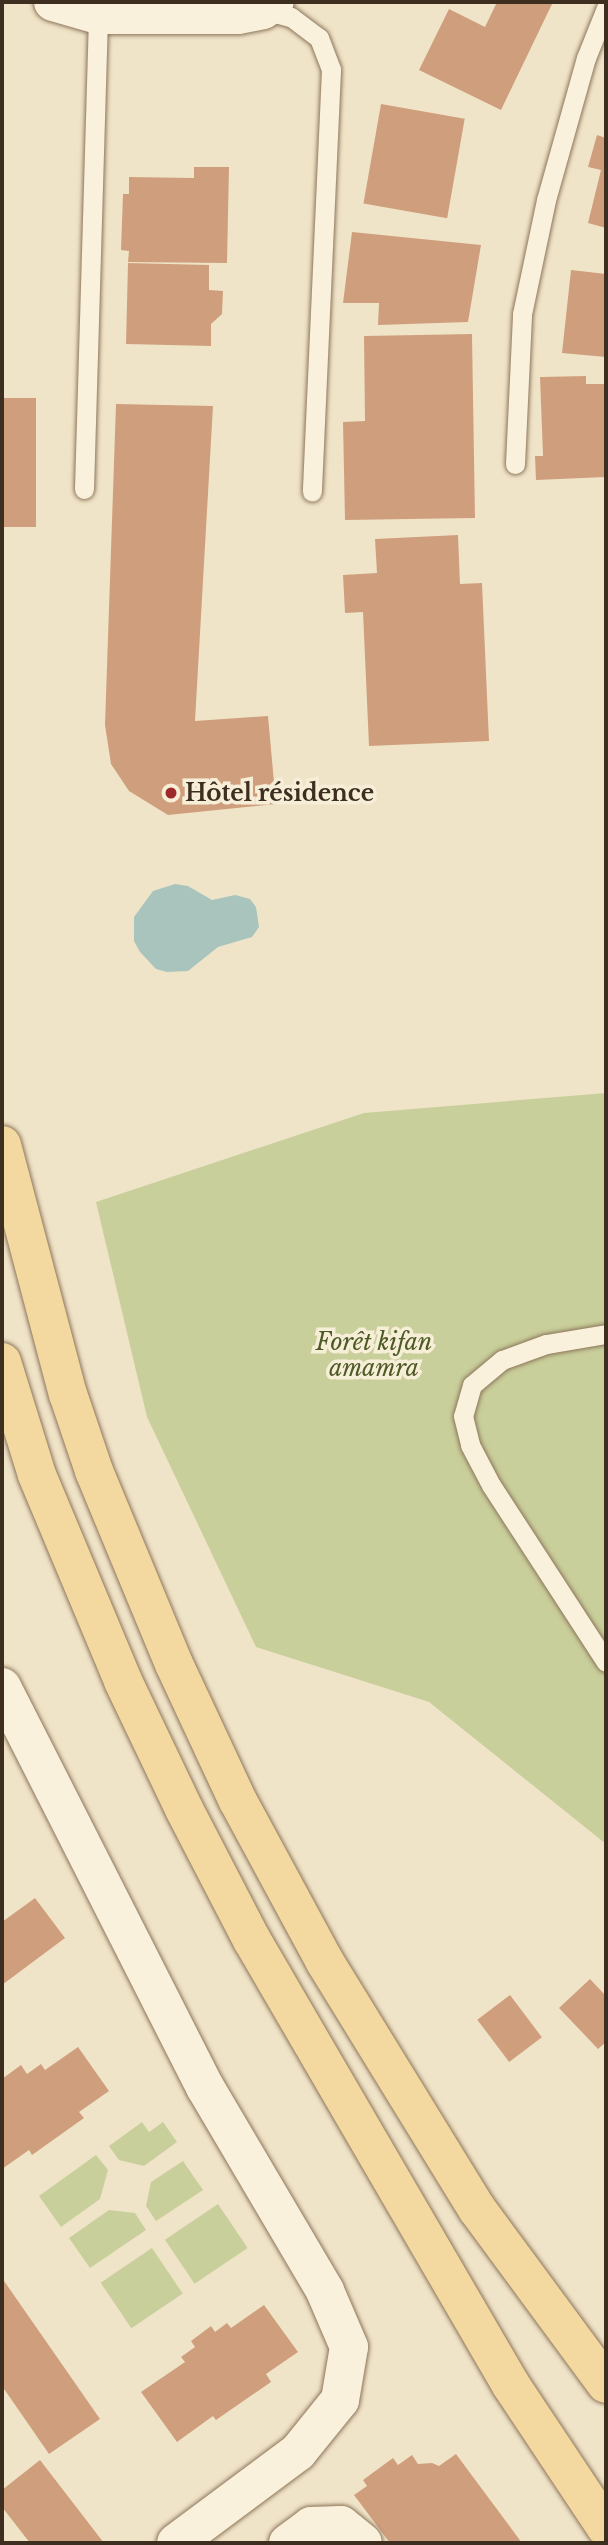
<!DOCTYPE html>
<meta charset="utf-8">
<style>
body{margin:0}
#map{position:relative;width:608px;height:2545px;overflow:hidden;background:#f0e4c8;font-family:"Libre Baskerville",serif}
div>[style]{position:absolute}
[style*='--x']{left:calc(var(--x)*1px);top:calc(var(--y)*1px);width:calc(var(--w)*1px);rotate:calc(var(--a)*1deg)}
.green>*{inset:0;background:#c9cf9b;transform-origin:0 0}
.water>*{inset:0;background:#a9c4bc}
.building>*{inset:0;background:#cf9f7d;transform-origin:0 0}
.roads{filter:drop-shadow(0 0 2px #8d765c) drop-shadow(0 0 2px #8d765c)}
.service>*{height:19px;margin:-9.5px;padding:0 9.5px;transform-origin:9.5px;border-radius:9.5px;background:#faf1dc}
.minor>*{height:38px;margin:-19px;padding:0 19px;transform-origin:19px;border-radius:19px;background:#faf1dc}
.primary>*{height:38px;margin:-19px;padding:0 19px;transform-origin:19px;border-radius:19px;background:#f3d9a0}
.dots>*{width:19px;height:19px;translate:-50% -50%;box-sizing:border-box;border:4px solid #f7eed8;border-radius:50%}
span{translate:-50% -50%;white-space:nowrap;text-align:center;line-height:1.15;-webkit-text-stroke:7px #f7eed8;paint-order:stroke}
.poi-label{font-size:23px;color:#3d2e20;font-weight:700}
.left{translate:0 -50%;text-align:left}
.park-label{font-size:23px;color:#4d5a26;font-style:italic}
.frame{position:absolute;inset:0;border:4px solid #3d2e20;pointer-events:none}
</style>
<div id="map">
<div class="green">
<div style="clip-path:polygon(606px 1093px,606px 1844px,429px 1702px,256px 1647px,147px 1417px,96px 1202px,364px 1113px)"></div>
<div style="clip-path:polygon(142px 2122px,149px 2132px,163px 2122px,177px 2142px,144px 2166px,119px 2160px,109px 2146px)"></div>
<div style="clip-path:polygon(96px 2155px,108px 2170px,100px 2199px,61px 2227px,39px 2196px)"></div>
<div style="clip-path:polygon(183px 2161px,203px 2190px,156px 2221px,146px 2206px,151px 2182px)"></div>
<div style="left:218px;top:2204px;width:53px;height:64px;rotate:56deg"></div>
<div style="clip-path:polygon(109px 2210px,135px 2213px,146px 2230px,90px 2268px,69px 2238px)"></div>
<div style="left:152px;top:2248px;width:55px;height:62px;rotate:56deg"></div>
</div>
<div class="water">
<div style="clip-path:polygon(175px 884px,188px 886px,212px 900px,235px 895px,250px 899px,256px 907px,259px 927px,252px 937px,218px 947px,188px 971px,167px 972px,156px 969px,140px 952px,134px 941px,134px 917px,153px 891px)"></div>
</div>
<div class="building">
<div style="clip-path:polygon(497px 2px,553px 2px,501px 110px,419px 70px,449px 9px,485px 27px)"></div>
<div style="left:381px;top:104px;width:85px;height:101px;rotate:10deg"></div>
<div style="clip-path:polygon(597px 135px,606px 138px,606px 228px,588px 223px,601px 170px,588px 167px)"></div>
<div style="clip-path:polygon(194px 167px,229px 167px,227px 263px,128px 262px,129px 251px,121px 250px,123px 194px,129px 194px,129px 177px,194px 178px)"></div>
<div style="clip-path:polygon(352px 232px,481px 245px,468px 322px,378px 325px,379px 303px,343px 303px)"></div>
<div style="clip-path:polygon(128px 263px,209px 265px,209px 290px,223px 291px,222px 314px,211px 324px,211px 346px,126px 344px)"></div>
<div style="clip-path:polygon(571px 270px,606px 274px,606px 357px,562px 353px)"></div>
<div style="clip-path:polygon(472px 334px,475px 518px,345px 520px,343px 422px,365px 421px,364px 336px)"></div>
<div style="clip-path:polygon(586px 376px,586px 384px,606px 384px,606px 477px,536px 480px,535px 456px,543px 456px,540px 377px)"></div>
<div style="left:2px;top:398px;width:34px;height:129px"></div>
<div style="clip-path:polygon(116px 404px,213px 406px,195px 721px,268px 716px,276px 804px,168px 815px,129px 791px,111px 764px,105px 725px)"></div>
<div style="clip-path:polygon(458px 535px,460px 584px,482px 583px,489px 741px,369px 746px,363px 612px,345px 613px,343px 575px,377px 573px,375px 539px)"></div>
<div style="clip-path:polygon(35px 1898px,65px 1938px,2px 1985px,2px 1922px)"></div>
<div style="clip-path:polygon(590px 1979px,606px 1996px,606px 2042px,598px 2049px,559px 2008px)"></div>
<div style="left:510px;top:1995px;width:53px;height:41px;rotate:53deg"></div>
<div style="clip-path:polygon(78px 2047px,109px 2091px,79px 2112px,84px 2118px,32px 2155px,29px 2150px,2px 2169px,2px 2079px,21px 2065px,27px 2074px,41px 2064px,45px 2070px)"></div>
<div style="clip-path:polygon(2px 2278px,100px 2419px,49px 2454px,2px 2386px)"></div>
<div style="clip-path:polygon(264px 2305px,298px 2352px,266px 2374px,271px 2382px,216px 2420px,213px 2416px,177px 2442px,141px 2392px,185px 2362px,181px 2357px,195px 2347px,191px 2341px,211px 2326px,215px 2332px,227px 2323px,231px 2328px)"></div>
<div style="clip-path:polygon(456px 2454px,522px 2543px,390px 2543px,354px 2495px,367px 2486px,363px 2480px,393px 2458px,398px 2465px,412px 2455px,418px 2464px,432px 2463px,439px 2466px)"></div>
<div style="clip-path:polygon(40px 2460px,104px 2543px,30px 2543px,2px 2507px,2px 2490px)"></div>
</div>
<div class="roads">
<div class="service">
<div style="--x:264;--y:10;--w:28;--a:15"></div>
<div style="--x:291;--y:17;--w:35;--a:37"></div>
<div style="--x:319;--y:38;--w:34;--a:69"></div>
<div style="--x:331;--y:70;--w:422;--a:92.6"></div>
<div style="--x:515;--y:464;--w:150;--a:-87.3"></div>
<div style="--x:522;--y:314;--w:116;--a:-78.1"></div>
<div style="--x:546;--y:200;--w:148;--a:-74.3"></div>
<div style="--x:586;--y:58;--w:54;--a:-68.2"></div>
<div style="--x:84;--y:489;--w:474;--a:-88.3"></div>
<div style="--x:606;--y:1334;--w:61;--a:170.5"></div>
<div style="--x:546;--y:1344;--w:47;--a:160"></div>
<div style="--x:502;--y:1360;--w:39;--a:140"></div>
<div style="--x:472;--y:1385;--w:32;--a:106"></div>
<div style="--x:463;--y:1416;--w:30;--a:76"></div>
<div style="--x:470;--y:1445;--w:45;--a:62.3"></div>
<div style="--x:491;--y:1485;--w:211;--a:57"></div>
</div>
<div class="minor">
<div style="--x:53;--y:2;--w:47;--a:16.1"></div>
<div style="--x:98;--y:15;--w:140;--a:0"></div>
<div style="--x:238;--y:15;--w:25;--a:-11"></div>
<div style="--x:263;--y:10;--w:14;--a:-34"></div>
<div style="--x:2;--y:1687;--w:449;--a:63.1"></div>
<div style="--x:205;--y:2087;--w:237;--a:59.5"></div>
<div style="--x:325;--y:2291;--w:61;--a:66.8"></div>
<div style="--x:349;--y:2347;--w:54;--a:99.6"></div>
<div style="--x:340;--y:2400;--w:67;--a:128.9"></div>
<div style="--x:298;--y:2452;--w:152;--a:143.3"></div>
<div style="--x:288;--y:2543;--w:29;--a:-36"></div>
<div style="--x:311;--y:2526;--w:30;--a:-2"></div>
<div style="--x:341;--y:2525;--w:28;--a:39"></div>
</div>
<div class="primary">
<div style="--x:2;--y:1145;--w:258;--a:75.2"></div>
<div style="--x:68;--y:1394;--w:81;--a:71.3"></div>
<div style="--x:94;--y:1471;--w:209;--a:67.5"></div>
<div style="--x:174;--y:1664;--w:151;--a:65"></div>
<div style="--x:238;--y:1801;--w:183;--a:61.6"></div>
<div style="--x:325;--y:1962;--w:290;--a:58.4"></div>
<div style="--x:477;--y:2209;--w:217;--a:53.6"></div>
<div style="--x:2;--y:1362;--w:118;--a:72.8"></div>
<div style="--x:37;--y:1475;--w:223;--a:67.3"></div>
<div style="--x:123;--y:1681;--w:142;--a:64.5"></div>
<div style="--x:184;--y:1809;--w:148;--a:62.6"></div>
<div style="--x:252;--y:1940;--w:515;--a:59.8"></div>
<div style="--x:511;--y:2385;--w:172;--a:56.4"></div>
</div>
</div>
<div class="dots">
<div style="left:171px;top:793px;background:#9e2a2b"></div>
</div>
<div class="poi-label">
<span class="left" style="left:185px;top:793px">Hôtel résidence</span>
</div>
<div class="park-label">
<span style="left:374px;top:1355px">Forêt kifan<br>amamra</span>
</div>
<div class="frame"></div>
</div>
